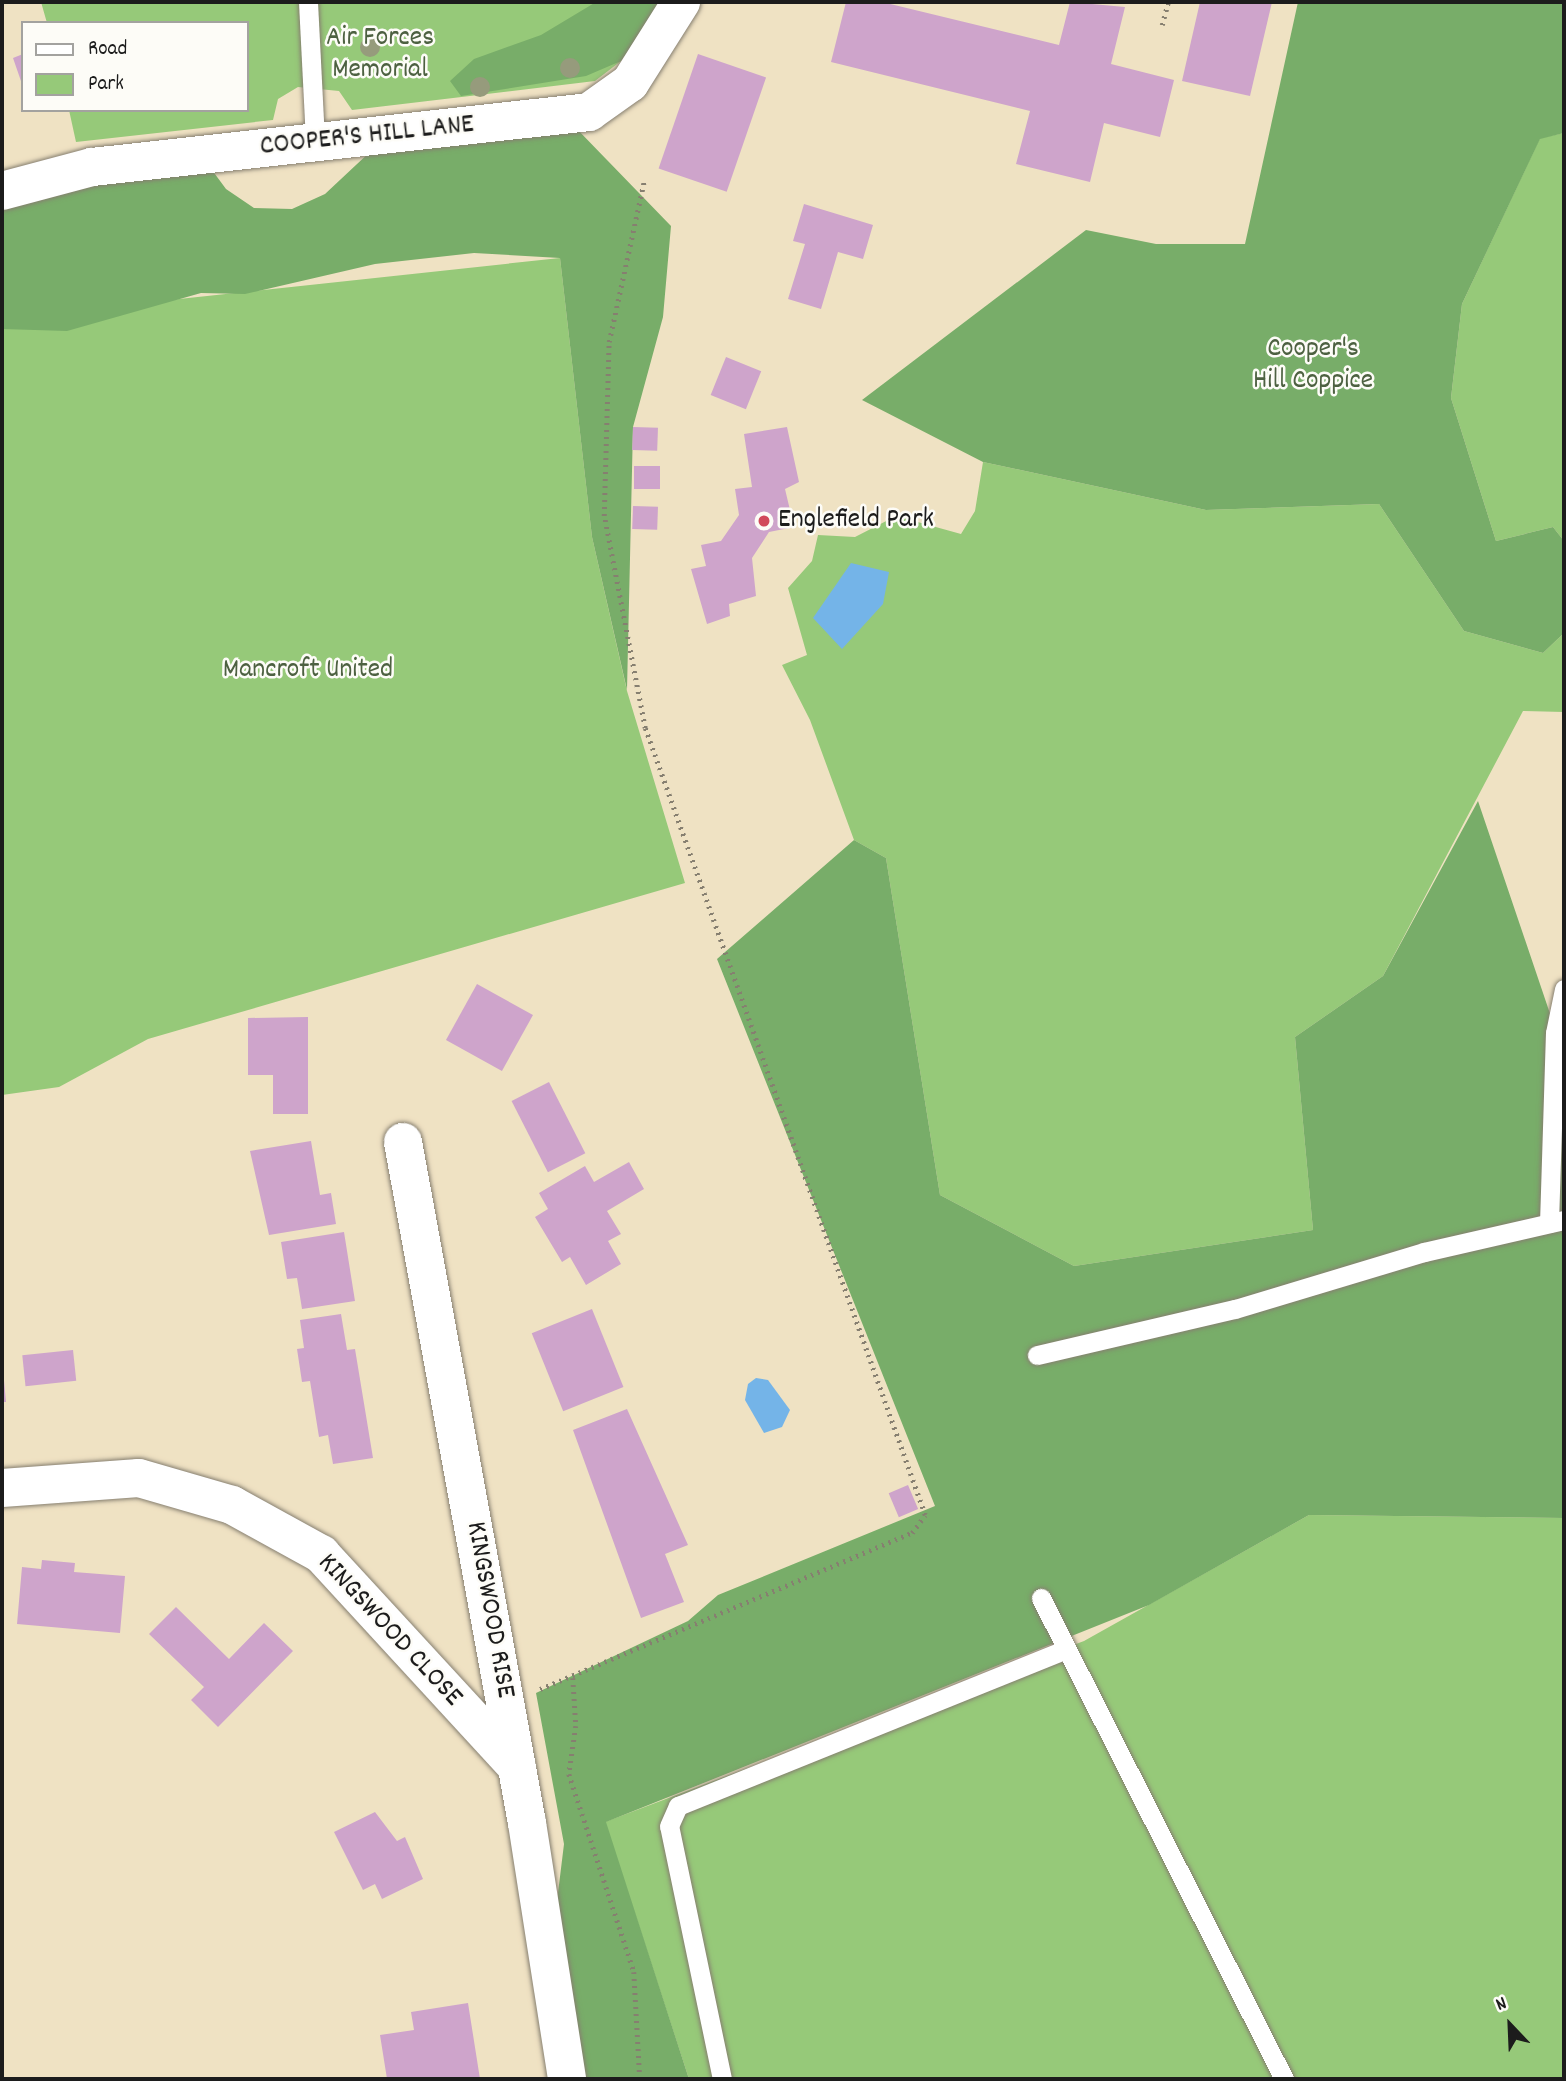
<!DOCTYPE html>
<style>
body{margin:0}
#map{position:relative;width:1566px;height:2081px;overflow:hidden;background:#efe2c3;font-family:Dekko,sans-serif}
div>[style]{position:absolute}
[style*='--x']{left:calc(var(--x)*1px);top:calc(var(--y)*1px);width:calc(var(--w)*1px);rotate:calc(var(--a)*1deg)}
.green>*{inset:0;background:#96c979}
.forest>*{inset:0;background:#78ad69}
.water>*{inset:0;background:#74b4e8}
.building>*{inset:0;background:#cea4cb;transform-origin:0 0}
.path>*{height:4.5px;margin-top:-2.25px;transform-origin:0;background:repeating-linear-gradient(90deg,#867f70 0 2px,transparent 0 7px)}
.roads{filter:drop-shadow(0 0 2px #867f70) drop-shadow(0 0 2px #867f70)}
.service>*{height:19px;margin:-9.5px;padding:0 9.5px;transform-origin:9.5px;border-radius:9.5px;background:#fff}
.minor>*{height:38px;margin:-19px;padding:0 19px;transform-origin:19px;border-radius:19px;background:#fff}
.trees>*{width:20px;height:20px;margin:-10px;border-radius:50%;background:#969b7c}
.dots>*{width:19px;height:19px;translate:-50% -50%;box-sizing:border-box;border:4px solid #fdfcf7;border-radius:50%}
span{translate:-50% -50%;white-space:nowrap;text-align:center;line-height:1.15;-webkit-text-stroke:5px #fdfcf7;paint-order:stroke}
.park-label{font-size:28px;color:#4d6141}
.street-label{font-size:28px;color:#1c1c1c}
.poi-label{font-size:28px;color:#1c1c1c}
.left{translate:0 -50%;text-align:left}
.frame{position:absolute;inset:0;border:4px solid #1c1c1c;pointer-events:none}
.legend{position:absolute;left:21px;top:21px;width:228px;height:91px;box-sizing:border-box;background:#fdfcf7;border:2px solid #a3a29f;margin:0;padding:9px 12px;list-style:none;font-size:21px;color:#1c1c1c}
.legend li{display:flex;align-items:center;gap:14px;height:35px}
.legend b{width:35px;border:2px solid #a3a29f}
.north{position:absolute;left:1475px;top:1990px;width:70px;height:70px;-webkit-text-stroke:5px #fdfcf7;paint-order:stroke;rotate:337deg;font-size:19px;font-weight:700;line-height:28px;text-align:center;color:#1c1c1c}
.north::after{content:'';display:block;margin:auto;width:24px;height:32px;background:#1c1c1c;clip-path:polygon(50% 0,100% 100%,50% 72%,0 100%)}
</style>
<div id="map">
<div class="green">
<div style="clip-path:polygon(41px 2px,666px 2px,621px 61px,595px 81px,352px 110px,339px 91px,298px 87px,278px 99px,273px 120px,76px 142px,69px 110px,247px 110px,247px 23px,47px 23px)"></div>
<div style="clip-path:polygon(1564px 133px,1564px 541px,1553px 527px,1496px 541px,1451px 398px,1462px 304px,1540px 138px)"></div>
<div style="clip-path:polygon(560px 258px,592px 537px,627px 691px,685px 883px,148px 1039px,59px 1087px,2px 1095px,2px 318px)"></div>
<div style="clip-path:polygon(983px 462px,1206px 510px,1379px 504px,1464px 631px,1543px 653px,1564px 633px,1564px 712px,1523px 711px,1383px 976px,1295px 1037px,1313px 1230px,1074px 1266px,940px 1195px,886px 858px,854px 840px,810px 720px,782px 665px,807px 655px,788px 588px,812px 561px,818px 535px,855px 537px,896px 516px,961px 534px,975px 511px)"></div>
<div style="clip-path:polygon(1309px 1515px,1564px 1518px,1564px 2079px,689px 2079px,605px 1822px,1084px 1641px)"></div>
</div>
<div class="forest">
<div style="clip-path:polygon(596px 2px,661px 2px,621px 61px,586px 76px,461px 96px,450px 81px,474px 59px,541px 35px)"></div>
<div style="clip-path:polygon(1298px 2px,1564px 2px,1564px 133px,1540px 139px,1462px 304px,1451px 398px,1496px 541px,1553px 527px,1564px 541px,1564px 633px,1543px 653px,1464px 631px,1379px 504px,1206px 510px,983px 462px,862px 400px,1086px 230px,1156px 244px,1245px 244px)"></div>
<div style="clip-path:polygon(575px 127px,671px 226px,663px 317px,633px 427px,627px 690px,592px 537px,560px 258px,474px 253px,375px 264px,245px 294px,201px 293px,67px 331px,2px 329px,2px 195px,209px 166px,226px 189px,254px 208px,292px 209px,325px 194px,372px 150px)"></div>
<div style="clip-path:polygon(1478px 801px,1564px 1055px,1564px 1518px,1309px 1515px,1149px 1605px,606px 1822px,689px 2079px,557px 2079px,543px 2015px,564px 1844px,536px 1693px,688px 1621px,718px 1595px,935px 1506px,717px 959px,854px 840px,886px 858px,940px 1195px,1074px 1266px,1313px 1230px,1295px 1037px,1383px 976px)"></div>
</div>
<div class="water">
<div style="clip-path:polygon(851px 563px,889px 572px,883px 604px,842px 649px,813px 618px)"></div>
<div style="clip-path:polygon(756px 1378px,768px 1380px,790px 1410px,782px 1427px,764px 1433px,745px 1400px,748px 1384px)"></div>
</div>
<div class="building">
<div style="clip-path:polygon(846px 2px,882px 2px,1059px 45px,1070px 2px,1125px 7px,1111px 64px,1174px 80px,1160px 137px,1104px 123px,1090px 182px,1016px 164px,1030px 111px,831px 62px)"></div>
<div style="clip-path:polygon(1200px 2px,1272px 2px,1250px 96px,1182px 81px)"></div>
<div style="clip-path:polygon(23px 54px,23px 84px,22px 84px,13px 58px)"></div>
<div style="left:698px;top:54px;width:72px;height:121px;rotate:19deg"></div>
<div style="clip-path:polygon(804px 204px,873px 225px,863px 259px,838px 252px,821px 309px,788px 299px,805px 244px,793px 241px)"></div>
<div style="left:726px;top:357px;width:38px;height:41px;rotate:22deg"></div>
<div style="left:633px;top:427px;width:25px;height:23px;rotate:2deg"></div>
<div style="clip-path:polygon(787px 427px,799px 482px,785px 489px,794px 527px,769px 532px,752px 558px,756px 596px,729px 604px,730px 616px,707px 624px,691px 569px,706px 566px,701px 545px,721px 541px,739px 515px,735px 489px,752px 487px,744px 434px)"></div>
<div style="left:634px;top:466px;width:26px;height:23px"></div>
<div style="left:633px;top:506px;width:25px;height:23px;rotate:2deg"></div>
<div style="left:477px;top:984px;width:64px;height:64px;rotate:29deg"></div>
<div style="clip-path:polygon(308px 1017px,308px 1114px,273px 1114px,273px 1075px,248px 1075px,248px 1018px)"></div>
<div style="left:549px;top:1082px;width:80px;height:42px;rotate:63deg"></div>
<div style="clip-path:polygon(311px 1141px,320px 1195px,331px 1193px,336px 1224px,269px 1235px,250px 1151px)"></div>
<div style="clip-path:polygon(629px 1162px,644px 1189px,607px 1211px,621px 1234px,608px 1241px,621px 1264px,586px 1285px,570px 1257px,562px 1262px,535px 1217px,548px 1209px,539px 1193px,585px 1166px,594px 1182px)"></div>
<div style="clip-path:polygon(344px 1232px,355px 1301px,302px 1309px,297px 1278px,287px 1279px,281px 1242px)"></div>
<div style="left:592px;top:1309px;width:84px;height:65px;rotate:68deg"></div>
<div style="clip-path:polygon(341px 1314px,347px 1350px,355px 1349px,373px 1458px,333px 1464px,328px 1435px,319px 1437px,310px 1381px,302px 1382px,297px 1349px,304px 1348px,300px 1320px)"></div>
<div style="left:73px;top:1350px;width:31px;height:51px;rotate:84deg"></div>
<div style="clip-path:polygon(2px 1380px,4px 1380px,6px 1402px,2px 1402px)"></div>
<div style="clip-path:polygon(627px 1409px,688px 1545px,665px 1554px,684px 1602px,641px 1618px,573px 1430px)"></div>
<div style="left:908px;top:1485px;width:26px;height:21px;rotate:67deg"></div>
<div style="clip-path:polygon(42px 1560px,75px 1563px,74px 1572px,125px 1576px,120px 1633px,17px 1624px,22px 1567px,41px 1569px)"></div>
<div style="clip-path:polygon(176px 1607px,229px 1659px,264px 1623px,293px 1651px,218px 1727px,191px 1700px,204px 1687px,149px 1634px)"></div>
<div style="clip-path:polygon(375px 1812px,397px 1841px,405px 1837px,423px 1879px,382px 1899px,375px 1884px,363px 1890px,334px 1832px)"></div>
<div style="clip-path:polygon(468px 2003px,480px 2079px,387px 2079px,380px 2035px,414px 2030px,411px 2012px)"></div>
</div>
<div class="path">
<div style="--x:1162;--y:25;--w:24;--a:-75"></div>
<div style="--x:573;--y:1678;--w:48;--a:86.4"></div>
<div style="--x:576;--y:1726;--w:49;--a:98.3"></div>
<div style="--x:569;--y:1774;--w:208;--a:71.8"></div>
<div style="--x:634;--y:1972;--w:107;--a:86.8"></div>
<div style="--x:540;--y:1689;--w:403;--a:-22.8"></div>
<div style="--x:912;--y:1533;--w:22;--a:-54"></div>
<div style="--x:925;--y:1515;--w:835;--a:-109.58"></div>
<div style="--x:645;--y:728;--w:216;--a:-100.9"></div>
<div style="--x:604;--y:516;--w:174;--a:-88.4"></div>
<div style="--x:609;--y:342;--w:165;--a:-77.7"></div>
</div>
<div class="roads">
<div class="service">
<div style="--x:308;--y:2;--w:140;--a:87.1"></div>
<div style="--x:1549;--y:1223;--w:190;--a:-88.2"></div>
<div style="--x:1555;--y:1033;--w:45;--a:-78.4"></div>
<div style="--x:1037;--y:1355;--w:203;--a:-13.1"></div>
<div style="--x:1235;--y:1309;--w:197;--a:-16.8"></div>
<div style="--x:1424;--y:1252;--w:144;--a:-12.9"></div>
<div style="--x:1041;--y:1598;--w:539;--a:63.2"></div>
<div style="--x:722;--y:2079;--w:258;--a:-101.8"></div>
<div style="--x:669;--y:1826;--w:22;--a:-66"></div>
<div style="--x:678;--y:1806;--w:419;--a:-22"></div>
</div>
<div class="minor">
<div style="--x:2;--y:191;--w:93;--a:-14.9"></div>
<div style="--x:92;--y:167;--w:500;--a:-6.31"></div>
<div style="--x:589;--y:112;--w:50;--a:-35.3"></div>
<div style="--x:630;--y:83;--w:96;--a:-57.8"></div>
<div style="--x:403;--y:1142;--w:692;--a:79.68"></div>
<div style="--x:527;--y:1823;--w:259;--a:81.1"></div>
<div style="--x:2;--y:1488;--w:137;--a:-4.2"></div>
<div style="--x:139;--y:1478;--w:97;--a:16.2"></div>
<div style="--x:232;--y:1505;--w:102;--a:28.8"></div>
<div style="--x:321;--y:1554;--w:289;--a:47.4"></div>
</div>
</div>
<div class="trees">
<div style="left:370px;top:47px"></div>
<div style="left:570px;top:68px"></div>
<div style="left:480px;top:87px"></div>
</div>
<div class="dots">
<div style="left:764px;top:521px;background:#d1495b"></div>
</div>
<div class="park-label">
<span style="left:380px;top:55px">Air Forces<br>Memorial</span>
<span style="left:1313px;top:366px">Cooper's<br>Hill Coppice</span>
<span style="left:308px;top:671px">Mancroft United</span>
</div>
<div class="street-label">
<span style="left:367px;top:137px;rotate:-6deg">COOPER'S HILL LANE</span>
<span style="left:489px;top:1610px;rotate:80deg">KINGSWOOD RISE</span>
<span style="left:389px;top:1631px;rotate:47deg">KINGSWOOD CLOSE</span>
</div>
<div class="poi-label">
<span class="left" style="left:778px;top:521px">Englefield Park</span>
</div>
<div class="frame"></div>
<ul class="legend">
<li><b style="height:9px;background:#fff"></b>Road</li>
<li><b style="height:19px;background:#96c979"></b>Park</li>
</ul>
<div class="north">N</div>
</div>
